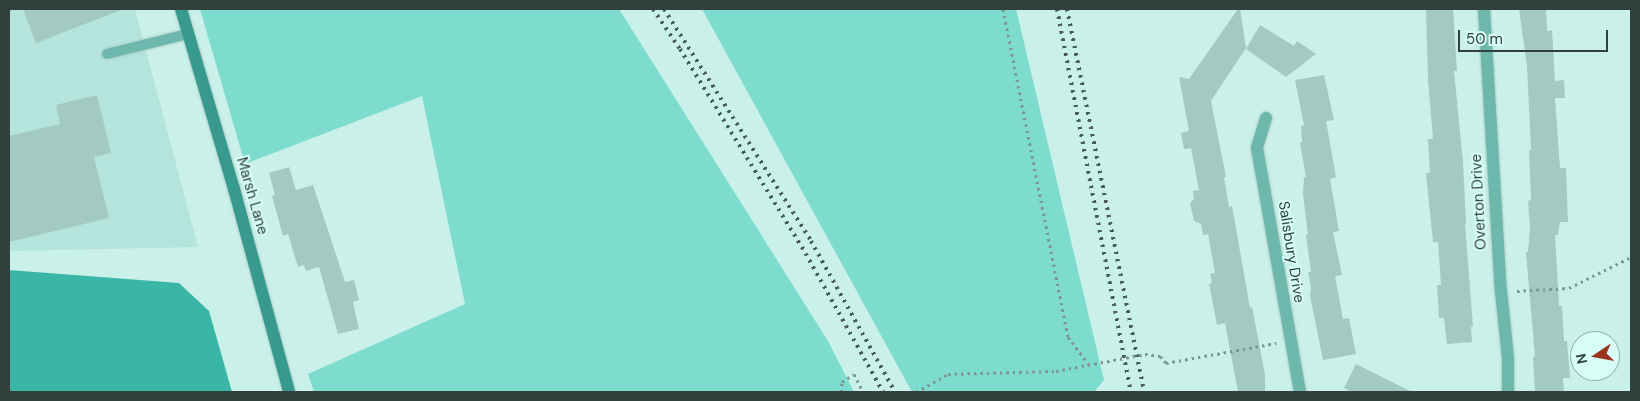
<!DOCTYPE html>
<style>
body{margin:0}
#map{position:relative;width:1640px;height:401px;overflow:hidden;background:#c9f0e9;font-family:"DM Sans",sans-serif}
div>[style]{position:absolute}
[style*='--x']{left:calc(var(--x)*1px);top:calc(var(--y)*1px);width:calc(var(--w)*1px);rotate:calc(var(--a)*1deg)}
.built>*{inset:0;background:#b4e4dc}
.green>*{inset:0;background:#7edccf}
.water>*{inset:0;background:#3ab6a7}
.building>*{inset:0;background:#a3c9c3}
.path>*{height:3px;margin-top:-1.5px;transform-origin:0;background:repeating-linear-gradient(90deg,#7c9792 0 2.5px,transparent 0 6.5px)}
.roads{filter:drop-shadow(0 0 1px #abcdc7) drop-shadow(0 0 1px #abcdc7)}
.service>*{height:10px;margin:-5px;padding:0 5px;transform-origin:5px;border-radius:5px;background:#6db7ac}
.minor>*{height:12px;margin:-6px;padding:0 6px;transform-origin:6px;border-radius:6px;background:#6db7ac}
.secondary>*{height:12px;margin:-6px;padding:0 6px;transform-origin:6px;border-radius:6px;background:#389a8e}
.rail>*{height:4px;margin-top:-2px;transform-origin:0;background:repeating-linear-gradient(90deg,#495c58 0 2.5px,transparent 0 7.5px)}
span{translate:-50% -50%;white-space:nowrap;text-align:center;line-height:1.15;-webkit-text-stroke:4px #d6fdf6;paint-order:stroke}
.street-label{font-size:15px;color:#31403d}
.frame{position:absolute;inset:0;border:10px solid #31403d;pointer-events:none}
.north{position:absolute;left:1570px;top:331px;width:50px;height:50px;box-sizing:border-box;background:#d6fdf6;border:1px solid #94b1ac;border-radius:50%;rotate:258deg;font-size:14px;font-weight:700;line-height:20px;text-align:center;color:#31403d}
.north::after{content:'';display:block;margin:auto;width:18px;height:22px;background:#9b331c;clip-path:polygon(50% 0,100% 100%,50% 72%,0 100%)}
.scale{position:absolute;left:1458px;top:30px;width:150px;height:22px;box-sizing:border-box;border:2px solid #31403d;border-top:0;padding-left:6px;font-size:15px;line-height:18px;white-space:nowrap;color:#31403d;-webkit-text-stroke:4px #d6fdf6;paint-order:stroke}
</style>
<div id="map">
<div class="built">
<div style="clip-path:polygon(9px 9px,135px 9px,198px 247px,9px 251px)"></div>
</div>
<div class="green">
<div style="clip-path:polygon(200px 9px,619px 9px,828px 341px,854px 392px,314px 392px,308px 374px,465px 304px,422px 96px,245px 164px)"></div>
<div style="clip-path:polygon(702px 9px,1016px 9px,1104px 380px,1094px 392px,912px 392px)"></div>
</div>
<div class="water">
<div style="clip-path:polygon(9px 270px,179px 283px,209px 311px,232px 392px,9px 392px)"></div>
</div>
<div class="building">
<div style="clip-path:polygon(23px 9px,121px 9px,121px 10px,36px 43px)"></div>
<div style="clip-path:polygon(1238px 9px,1240px 9px,1246px 48px,1211px 101px,1226px 177px,1224px 177px,1229px 207px,1232px 206px,1250px 308px,1252px 307px,1265px 374px,1265px 392px,1238px 392px,1225px 323px,1217px 325px,1209px 284px,1212px 283px,1210px 274px,1215px 273px,1208px 234px,1203px 235px,1201px 224px,1194px 221px,1190px 203px,1194px 199px,1193px 191px,1199px 190px,1191px 148px,1184px 149px,1181px 133px,1189px 131px,1179px 77px,1189px 79px)"></div>
<div style="clip-path:polygon(1426px 9px,1453px 9px,1457px 71px,1454px 71px,1463px 162px,1466px 224px,1465px 224px,1473px 326px,1471px 327px,1472px 342px,1447px 344px,1444px 318px,1439px 318px,1437px 285px,1441px 285px,1438px 242px,1433px 242px,1426px 173px,1430px 173px,1428px 139px,1433px 139px,1428px 80px)"></div>
<div style="clip-path:polygon(1519px 9px,1546px 9px,1547px 31px,1552px 30px,1555px 81px,1564px 80px,1565px 98px,1555px 98px,1560px 168px,1566px 168px,1568px 222px,1560px 222px,1558px 235px,1555px 235px,1559px 306px,1562px 306px,1564px 341px,1567px 341px,1570px 378px,1563px 378px,1564px 392px,1535px 392px,1533px 357px,1535px 357px,1526px 252px,1528px 252px,1530px 228px,1528px 201px,1531px 200px,1529px 150px,1531px 150px,1527px 66px)"></div>
<div style="clip-path:polygon(1260px 25px,1294px 46px,1297px 41px,1316px 54px,1286px 77px,1246px 49px)"></div>
<div style="clip-path:polygon(1324px 75px,1334px 120px,1326px 121px,1336px 177px,1330px 179px,1339px 231px,1333px 232px,1342px 275px,1335px 276px,1343px 319px,1349px 318px,1356px 354px,1323px 360px,1310px 296px,1311px 287px,1308px 272px,1311px 272px,1306px 235px,1308px 235px,1303px 194px,1304px 178px,1306px 177px,1300px 143px,1302px 142px,1301px 126px,1304px 125px,1295px 80px)"></div>
<div style="clip-path:polygon(97px 95px,111px 153px,94px 157px,109px 218px,9px 242px,9px 136px,60px 124px,56px 105px)"></div>
<div style="clip-path:polygon(289px 167px,296px 190px,313px 185px,345px 282px,354px 280px,359px 300px,353px 302px,359px 329px,338px 334px,319px 267px,306px 271px,304px 265px,298px 267px,288px 234px,283px 236px,272px 196px,275px 195px,269px 173px)"></div>
<div style="clip-path:polygon(1356px 364px,1412px 392px,1352px 392px,1344px 388px)"></div>
</div>
<div class="path">
<div style="--x:1003;--y:9;--w:334;--a:78.8"></div>
<div style="--x:1068;--y:337;--w:35;--a:53"></div>
<div style="--x:1517;--y:291;--w:52;--a:-3.3"></div>
<div style="--x:1569;--y:288;--w:69;--a:-26.6"></div>
<div style="--x:841;--y:392;--w:10;--a:-84"></div>
<div style="--x:842;--y:382;--w:14;--a:-34"></div>
<div style="--x:854;--y:374;--w:20;--a:63"></div>
<div style="--x:916;--y:392;--w:37;--a:-29"></div>
<div style="--x:948;--y:374;--w:108;--a:-1.6"></div>
<div style="--x:1056;--y:371;--w:91;--a:-10.8"></div>
<div style="--x:1145;--y:354;--w:15;--a:8"></div>
<div style="--x:1160;--y:356;--w:9;--a:49"></div>
<div style="--x:1166;--y:363;--w:112;--a:-10.3"></div>
</div>
<div class="roads">
<div class="service">
<div style="--x:107;--y:54;--w:83;--a:-13.9"></div>
</div>
<div class="minor">
<div style="--x:1484;--y:9;--w:283;--a:86.6"></div>
<div style="--x:1501;--y:291;--w:67;--a:84"></div>
<div style="--x:1508;--y:358;--w:34;--a:90"></div>
<div style="--x:1266;--y:118;--w:31;--a:107"></div>
<div style="--x:1257;--y:148;--w:248;--a:80"></div>
</div>
<div class="secondary">
<div style="--x:181;--y:9;--w:188;--a:73.6"></div>
<div style="--x:234;--y:189;--w:210;--a:74.8"></div>
</div>
</div>
<div class="rail">
<div style="--x:653;--y:9;--w:48;--a:56"></div>
<div style="--x:680;--y:49;--w:233;--a:58.4"></div>
<div style="--x:802;--y:247;--w:166;--a:60.8"></div>
<div style="--x:664;--y:9;--w:275;--a:57.6"></div>
<div style="--x:811;--y:241;--w:173;--a:60.9"></div>
<div style="--x:1057;--y:9;--w:390;--a:79.1"></div>
<div style="--x:1067;--y:9;--w:391;--a:78.6"></div>
</div>
<div class="street-label">
<span style="left:252px;top:196px;rotate:74deg">Marsh Lane</span>
<span style="left:1479px;top:202px;rotate:-93deg">Overton Drive</span>
<span style="left:1291px;top:252px;rotate:81deg">Salisbury Drive</span>
</div>
<div class="frame"></div>
<div class="north">N</div>
<div class="scale">50 m</div>
</div>
